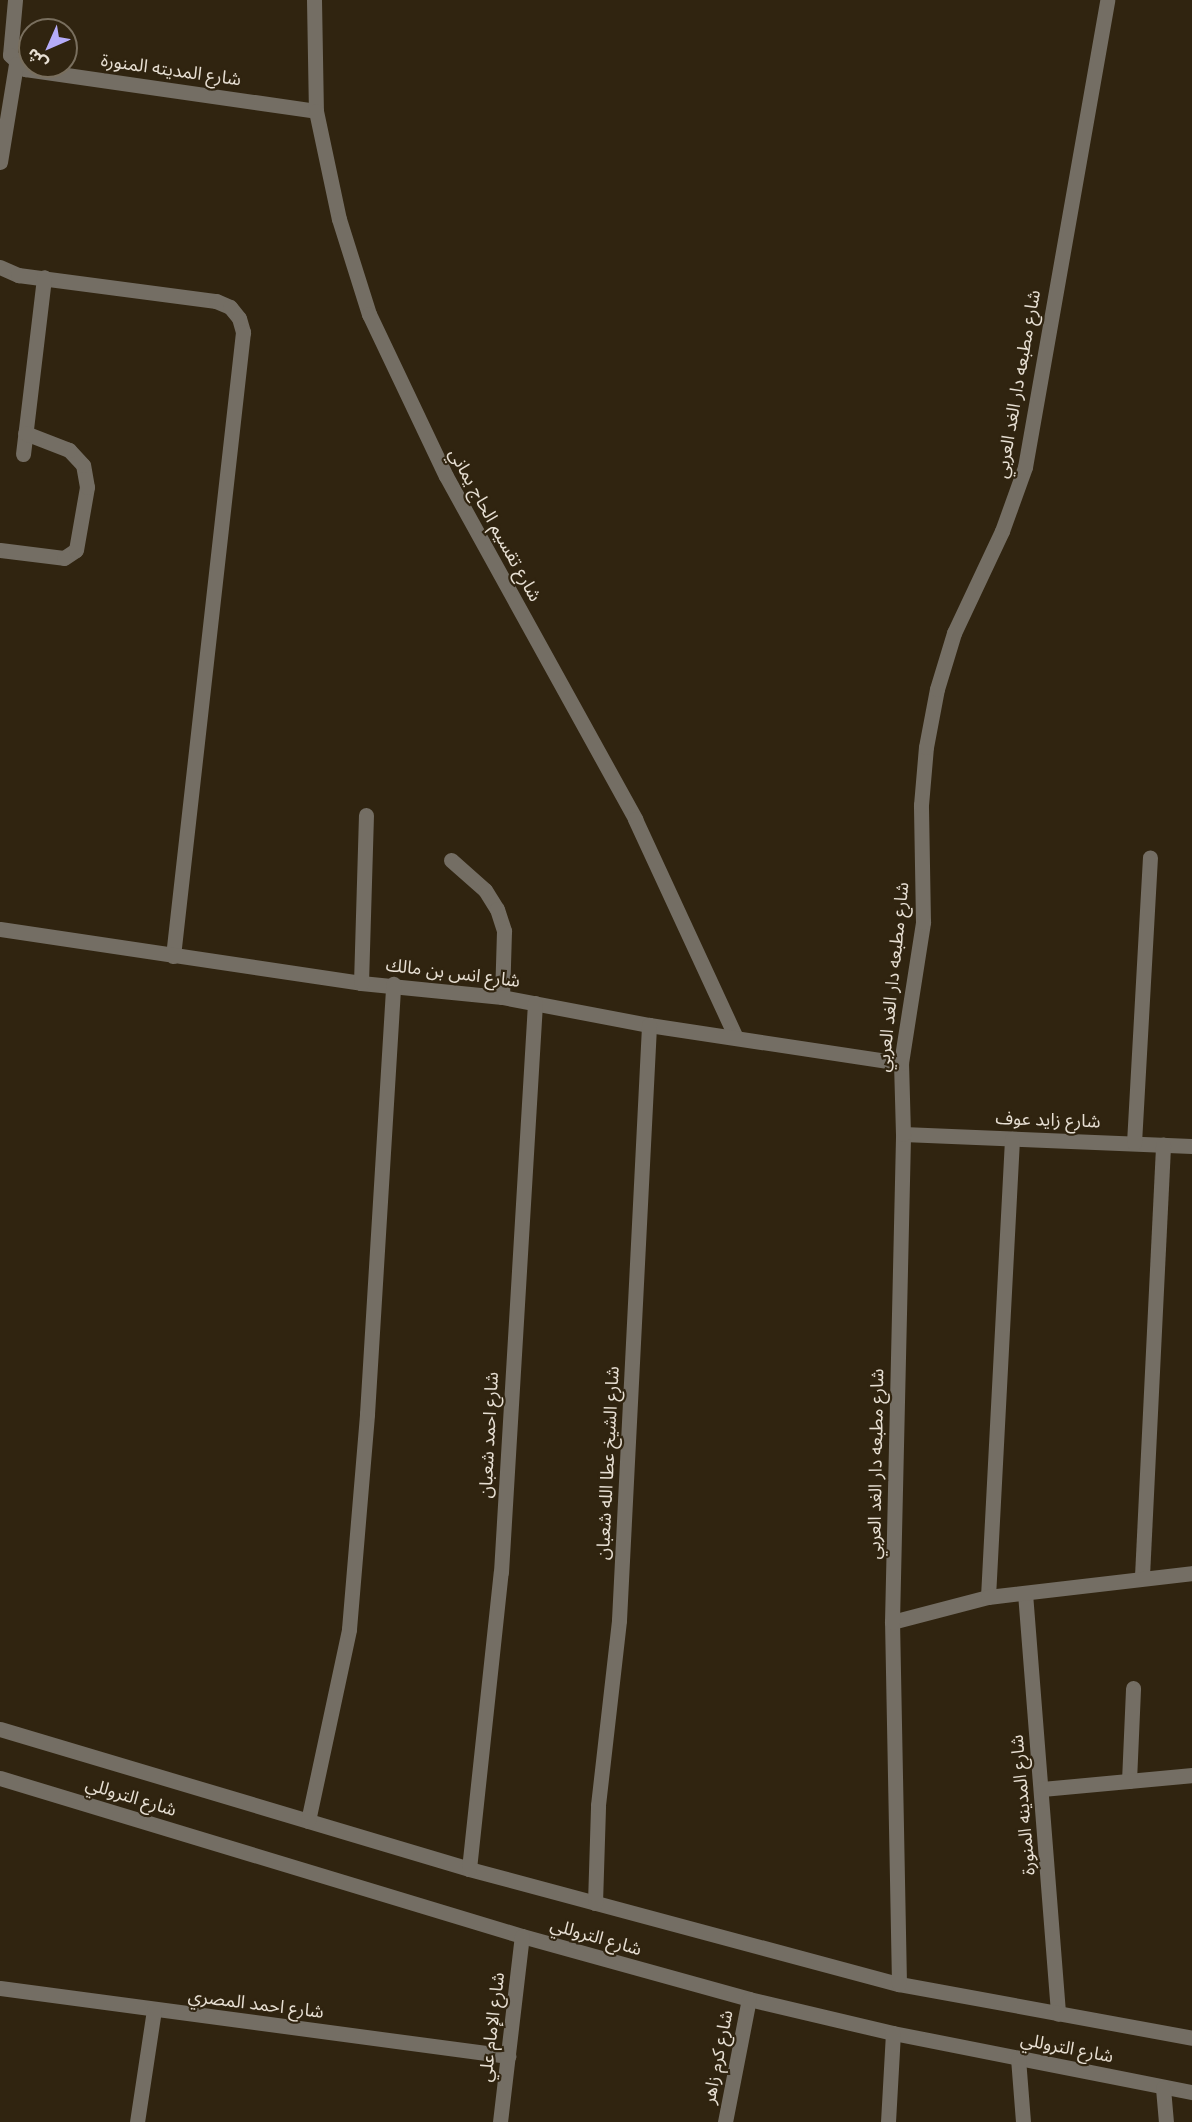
<!DOCTYPE html>
<meta charset="utf-8">
<style>
body{margin:0}
#map{position:relative;width:1192px;height:2122px;overflow:hidden;background:#302410;font-family:Mulish,"Noto Sans Arabic",sans-serif}
div>[style]{position:absolute}
[style*='--x']{left:calc(var(--x)*1px);top:calc(var(--y)*1px);width:calc(var(--w)*1px);rotate:calc(var(--a)*1deg)}
.minor>*{height:15px;margin:-7.5px;padding:0 7.5px;transform-origin:7.5px;border-radius:7.5px;background:#746e64}
span{translate:-50% -50%;white-space:nowrap;text-align:center;line-height:1.15;-webkit-text-stroke:4.5px #302410;paint-order:stroke}
.street-label{font-size:18px;color:#e7dfd3}
.north{position:absolute;left:18px;top:18px;width:60px;height:60px;box-sizing:border-box;background:#302410;border:2px solid #796f5e;border-radius:50%;rotate:225deg;font-size:16px;font-weight:700;line-height:24px;text-align:center;color:#e7dfd3}
.north::after{content:'';display:block;margin:auto;width:21px;height:27px;background:#b5acf9;clip-path:polygon(50% 0,100% 100%,50% 72%,0 100%)}
</style>
<div id="map">
<div class="minor">
<div style="--x:15;--y:0;--w:55;--a:95.2"></div>
<div style="--x:10;--y:55;--w:21;--a:43"></div>
<div style="--x:25;--y:69;--w:294;--a:8.2"></div>
<div style="--x:314;--y:0;--w:111;--a:89"></div>
<div style="--x:316;--y:111;--w:110;--a:78"></div>
<div style="--x:339;--y:219;--w:100;--a:72.5"></div>
<div style="--x:369;--y:314;--w:179;--a:64.6"></div>
<div style="--x:446;--y:476;--w:392;--a:61.1"></div>
<div style="--x:635;--y:819;--w:241;--a:65.2"></div>
<div style="--x:0;--y:162;--w:99;--a:-80.7"></div>
<div style="--x:0;--y:267;--w:20;--a:24"></div>
<div style="--x:18;--y:275;--w:200;--a:7.5"></div>
<div style="--x:216;--y:301;--w:15;--a:23"></div>
<div style="--x:230;--y:307;--w:14;--a:51"></div>
<div style="--x:239;--y:318;--w:15;--a:74"></div>
<div style="--x:243;--y:332;--w:628;--a:96.4"></div>
<div style="--x:23;--y:454;--w:178;--a:-83.2"></div>
<div style="--x:0;--y:550;--w:64;--a:7.1"></div>
<div style="--x:64;--y:558;--w:14;--a:-34"></div>
<div style="--x:76;--y:550;--w:64;--a:-80.1"></div>
<div style="--x:87;--y:487;--w:22;--a:-100"></div>
<div style="--x:83;--y:465;--w:21;--a:-133"></div>
<div style="--x:69;--y:450;--w:47;--a:-158.9"></div>
<div style="--x:451;--y:860;--w:45;--a:41.4"></div>
<div style="--x:485;--y:890;--w:22;--a:58"></div>
<div style="--x:497;--y:909;--w:23;--a:72"></div>
<div style="--x:504;--y:931;--w:66;--a:91.7"></div>
<div style="--x:0;--y:929;--w:365;--a:8.5"></div>
<div style="--x:361;--y:983;--w:142;--a:5.7"></div>
<div style="--x:502;--y:997;--w:150;--a:10.8"></div>
<div style="--x:649;--y:1025;--w:255;--a:8.6"></div>
<div style="--x:361;--y:983;--w:168;--a:-88.3"></div>
<div style="--x:903;--y:1134;--w:289;--a:2.4"></div>
<div style="--x:1134;--y:1143;--w:286;--a:-86.8"></div>
<div style="--x:1142;--y:1576;--w:432;--a:-87.2"></div>
<div style="--x:1025;--y:1593;--w:422;--a:85.5"></div>
<div style="--x:988;--y:1597;--w:459;--a:-87"></div>
<div style="--x:892;--y:1622;--w:99;--a:-14.6"></div>
<div style="--x:988;--y:1597;--w:205;--a:-6.7"></div>
<div style="--x:0;--y:1729;--w:489;--a:16.6"></div>
<div style="--x:469;--y:1869;--w:445;--a:15"></div>
<div style="--x:899;--y:1984;--w:298;--a:10.4"></div>
<div style="--x:0;--y:1778;--w:545;--a:16.84"></div>
<div style="--x:522;--y:1936;--w:236;--a:15.5"></div>
<div style="--x:749;--y:1999;--w:148;--a:13.3"></div>
<div style="--x:893;--y:2033;--w:305;--a:11.2"></div>
<div style="--x:1129;--y:1781;--w:93;--a:-87.5"></div>
<div style="--x:1042;--y:1789;--w:151;--a:-5.3"></div>
<div style="--x:308;--y:1821;--w:196;--a:-77.9"></div>
<div style="--x:349;--y:1629;--w:216;--a:-85.2"></div>
<div style="--x:367;--y:1414;--w:431;--a:-86.5"></div>
<div style="--x:469;--y:1869;--w:299;--a:-83.9"></div>
<div style="--x:501;--y:1572;--w:570;--a:-86.58"></div>
<div style="--x:595;--y:1903;--w:98;--a:-88.2"></div>
<div style="--x:598;--y:1805;--w:186;--a:-83.5"></div>
<div style="--x:619;--y:1620;--w:596;--a:-87.11"></div>
<div style="--x:899;--y:1984;--w:362;--a:-91.1"></div>
<div style="--x:892;--y:1622;--w:488;--a:-88.7"></div>
<div style="--x:903;--y:1134;--w:71;--a:-91.6"></div>
<div style="--x:901;--y:1063;--w:143;--a:-81.1"></div>
<div style="--x:923;--y:922;--w:117;--a:-91"></div>
<div style="--x:921;--y:805;--w:58;--a:-85.1"></div>
<div style="--x:926;--y:747;--w:59;--a:-79.3"></div>
<div style="--x:937;--y:689;--w:59;--a:-73.1"></div>
<div style="--x:954;--y:633;--w:113;--a:-64.8"></div>
<div style="--x:1002;--y:531;--w:68;--a:-70.2"></div>
<div style="--x:1025;--y:467;--w:474;--a:-80"></div>
<div style="--x:0;--y:1988;--w:513;--a:7.62"></div>
<div style="--x:1018;--y:2058;--w:64;--a:85.5"></div>
<div style="--x:1163;--y:2088;--w:34;--a:85"></div>
<div style="--x:137;--y:2122;--w:113;--a:-81.4"></div>
<div style="--x:500;--y:2122;--w:187;--a:-83.3"></div>
<div style="--x:725;--y:2122;--w:125;--a:-79"></div>
<div style="--x:888;--y:2122;--w:89;--a:-86.8"></div>
</div>
<div class="street-label">
<span style="left:171px;top:70px;rotate:8deg">شارع المديته المنورة</span>
<span style="left:1018px;top:384px;rotate:-80deg">شارع مطبعه دار الغد العربي</span>
<span style="left:495px;top:525px;rotate:61deg">شارع تقسيم الحاج يماني</span>
<span style="left:453px;top:973px;rotate:7deg">شارع انس بن مالك</span>
<span style="left:893px;top:977px;rotate:-84deg">شارع مطبعه دار الغد العربي</span>
<span style="left:1048px;top:1120px;rotate:2deg">شارع زايد عوف</span>
<span style="left:489px;top:1435px;rotate:-87deg">شارع احمد شعبان</span>
<span style="left:608px;top:1463px;rotate:-87deg">شارع الشيخ عطا الله شعبان</span>
<span style="left:876px;top:1464px;rotate:-89deg">شارع مطبعه دار الغد العربي</span>
<span style="left:131px;top:1797px;rotate:17deg">شارع التروللي</span>
<span style="left:1023px;top:1805px;rotate:-95deg">شارع المدينه المنورة</span>
<span style="left:596px;top:1937px;rotate:16deg">شارع التروللي</span>
<span style="left:256px;top:2004px;rotate:7deg">شارع احمد المصري</span>
<span style="left:492px;top:2027px;rotate:-83deg">شارع الإمام علي</span>
<span style="left:1067px;top:2048px;rotate:11deg">شارع التروللي</span>
<span style="left:718px;top:2057px;rotate:-79deg">شارع كرم زاهر</span>
</div>
<div class="north">ش</div>
</div>
